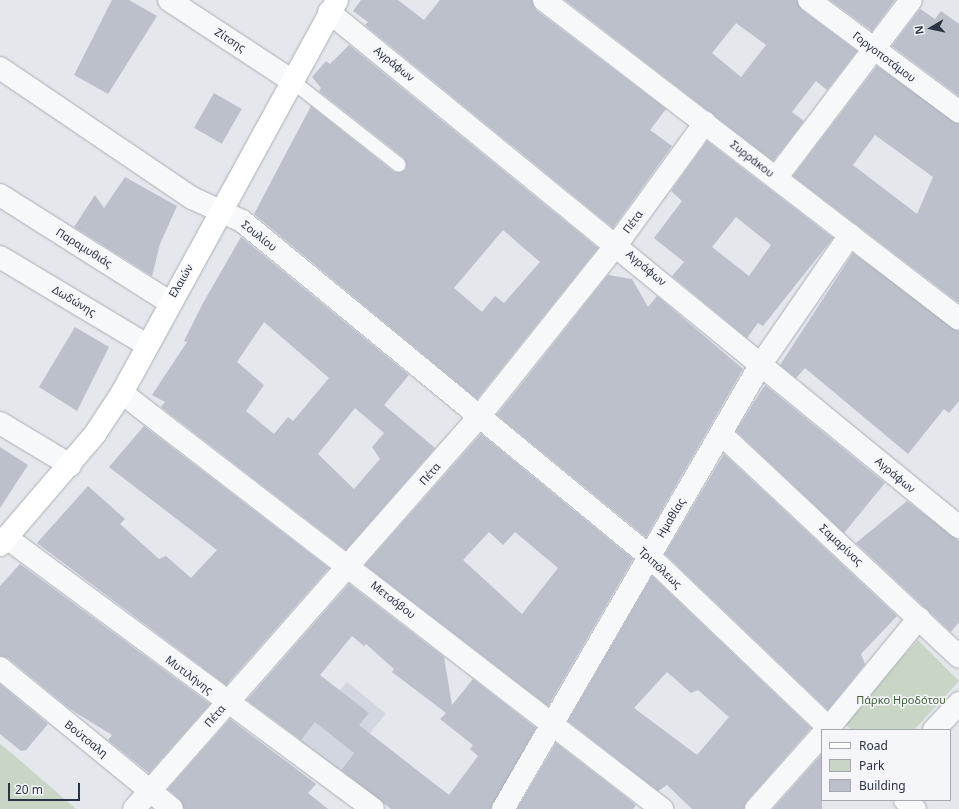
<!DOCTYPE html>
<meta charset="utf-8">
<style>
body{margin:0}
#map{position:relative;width:959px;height:809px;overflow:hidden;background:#e4e7ec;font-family:"Noto Sans",sans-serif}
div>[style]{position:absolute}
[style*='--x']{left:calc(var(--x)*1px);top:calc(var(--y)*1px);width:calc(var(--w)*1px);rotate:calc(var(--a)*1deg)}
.built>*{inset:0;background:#d2d6de;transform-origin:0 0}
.green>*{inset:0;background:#c9d6c5}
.building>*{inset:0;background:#bbc0ca;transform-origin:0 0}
.roads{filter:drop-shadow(0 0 1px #a9aeb7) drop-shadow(0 0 1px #a9aeb7)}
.lane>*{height:14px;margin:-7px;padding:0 7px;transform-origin:7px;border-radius:7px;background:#f7f8fa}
.street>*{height:22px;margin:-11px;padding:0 11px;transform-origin:11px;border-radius:11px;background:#f7f8fa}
.secondary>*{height:22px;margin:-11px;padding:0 11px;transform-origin:11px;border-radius:11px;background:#fff}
span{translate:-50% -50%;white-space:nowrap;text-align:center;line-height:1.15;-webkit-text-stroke:3px #f4f6f9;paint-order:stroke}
.street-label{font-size:11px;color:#2b3445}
.park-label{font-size:11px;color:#3f6138}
.legend{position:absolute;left:821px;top:729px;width:130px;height:72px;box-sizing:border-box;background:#f4f6f9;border:1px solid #a4a8b1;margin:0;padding:5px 7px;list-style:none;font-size:12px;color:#2b3445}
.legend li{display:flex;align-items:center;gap:8px;height:20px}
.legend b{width:20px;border:1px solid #a4a8b1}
.north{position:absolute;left:911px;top:8px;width:40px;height:40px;-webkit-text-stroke:3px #f4f6f9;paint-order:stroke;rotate:261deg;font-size:11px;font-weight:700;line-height:16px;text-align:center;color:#2b3445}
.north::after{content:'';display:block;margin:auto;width:14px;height:18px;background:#2b3445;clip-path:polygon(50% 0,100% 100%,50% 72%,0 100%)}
.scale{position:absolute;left:8px;top:783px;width:72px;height:18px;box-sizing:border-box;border:2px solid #2b3445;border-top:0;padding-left:5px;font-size:12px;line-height:14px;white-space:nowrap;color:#2b3445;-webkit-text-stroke:3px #f4f6f9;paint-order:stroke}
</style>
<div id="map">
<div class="built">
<div style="left:347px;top:682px;width:50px;height:76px;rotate:39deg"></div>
</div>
<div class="green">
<div style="clip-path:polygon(918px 640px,959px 681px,914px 730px,851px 730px,842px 721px)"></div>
<div style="clip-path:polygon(0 744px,15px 756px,76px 809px,0 809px)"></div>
</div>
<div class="building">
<div style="clip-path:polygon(112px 0,129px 0,157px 16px,108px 94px,74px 75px)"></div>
<div style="clip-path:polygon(361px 0,398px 0,424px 20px,440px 0,532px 0,536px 10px,666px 109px,650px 130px,672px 146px,613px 228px,365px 25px,368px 22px,353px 11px)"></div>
<div style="clip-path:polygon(evenodd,565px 0,797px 0,802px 10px,857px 51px,827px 90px,816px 81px,792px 112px,804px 121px,773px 161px,565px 0,736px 23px,766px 45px,741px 77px,712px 53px,736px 23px)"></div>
<div style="clip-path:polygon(830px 0,895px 0,872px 31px)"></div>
<div style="clip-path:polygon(920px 9px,935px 19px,941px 11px,959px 24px,959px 96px,892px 46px)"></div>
<div style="clip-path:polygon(evenodd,349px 45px,598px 248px,477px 399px,254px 214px,311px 106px,394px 172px,406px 170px,404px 158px,319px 91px,321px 88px,312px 77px,326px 61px,330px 64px,349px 45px,503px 230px,540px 262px,504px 303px,495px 296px,482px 312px,454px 288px,503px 230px)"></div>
<div style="clip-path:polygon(evenodd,877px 66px,959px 124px,959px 303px,793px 176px,877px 66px,875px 135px,933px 177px,917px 214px,853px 165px,875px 135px)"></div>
<div style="left:214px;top:93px;width:32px;height:40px;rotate:30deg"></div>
<div style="clip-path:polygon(evenodd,707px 141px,833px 238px,763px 326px,758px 323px,747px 338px,672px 276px,684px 262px,654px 238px,682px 201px,671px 191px,707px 141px,736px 217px,771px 245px,749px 276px,712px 247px,736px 217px)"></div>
<div style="clip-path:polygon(125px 177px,177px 206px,160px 244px,152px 276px,74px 227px,95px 195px,104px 208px)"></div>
<div style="clip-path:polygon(evenodd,241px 237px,409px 375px,384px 405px,435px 448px,346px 550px,161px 407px,165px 402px,152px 395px,187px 342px,184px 341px,203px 303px,241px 237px,264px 322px,329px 378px,293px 421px,288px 417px,274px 434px,246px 411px,264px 385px,237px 362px,264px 322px,241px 237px,355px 408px,384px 433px,372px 447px,380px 459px,354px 489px,318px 454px,355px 408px)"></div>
<div style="clip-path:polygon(853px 253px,959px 331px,959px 401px,949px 413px,944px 409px,908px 454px,805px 368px,796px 378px,780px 365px)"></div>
<div style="clip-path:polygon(608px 275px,632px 279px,648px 307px,657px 296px,743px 369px,646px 537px,497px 415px)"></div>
<div style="clip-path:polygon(75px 327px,109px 347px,77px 411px,39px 387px)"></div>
<div style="clip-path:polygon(765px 385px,885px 483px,844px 533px,736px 431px)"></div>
<div style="clip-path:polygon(144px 426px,329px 568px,226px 685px,37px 543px,88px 486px,125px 519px,120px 524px,159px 559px,166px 556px,191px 578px,217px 550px,109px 467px)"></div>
<div style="clip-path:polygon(evenodd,481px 434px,633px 559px,548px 706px,365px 565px,481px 434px,489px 532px,503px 545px,515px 532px,558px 568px,522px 614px,463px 560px,489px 532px)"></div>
<div style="clip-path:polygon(0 447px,28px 465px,0 508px)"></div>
<div style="clip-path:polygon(724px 454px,897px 616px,861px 654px,865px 664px,828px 710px,665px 554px)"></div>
<div style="clip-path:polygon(907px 501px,959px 541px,959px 622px,951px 632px,856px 543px)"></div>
<div style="clip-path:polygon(20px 564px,210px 704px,149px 773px,108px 740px,112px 735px,70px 709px,8px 658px,0 656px,0 586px)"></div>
<div style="clip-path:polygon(evenodd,652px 576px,811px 728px,747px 801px,744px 809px,692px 809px,667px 785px,658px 791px,568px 721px,652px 576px,667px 672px,691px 693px,698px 690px,729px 717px,697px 755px,634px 708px,667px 672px)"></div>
<div style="clip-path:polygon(evenodd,349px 584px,444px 657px,452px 705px,473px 679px,536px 728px,491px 809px,391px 809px,341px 770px,354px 753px,315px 722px,301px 740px,247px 700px,349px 584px,352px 636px,364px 646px,366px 644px,394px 669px,392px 672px,446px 713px,440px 719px,473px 745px,470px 749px,478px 756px,449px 795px,359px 725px,369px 713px,320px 675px,352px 636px)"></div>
<div style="clip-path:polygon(0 684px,48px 724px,26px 750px,21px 751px,0 734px)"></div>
<div style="clip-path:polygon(230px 719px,316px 784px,308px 793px,328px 809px,184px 809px,180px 800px,168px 789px)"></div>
<div style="clip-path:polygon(556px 743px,636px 805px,633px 809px,517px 809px)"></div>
<div style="clip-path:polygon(822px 754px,822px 809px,773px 809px)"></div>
</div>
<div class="roads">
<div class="lane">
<div style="--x:291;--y:80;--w:137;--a:38.2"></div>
</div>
<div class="street">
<div style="--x:169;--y:0;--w:146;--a:33.3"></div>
<div style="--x:544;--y:0;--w:523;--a:37.55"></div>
<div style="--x:809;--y:0;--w:187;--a:36.7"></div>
<div style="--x:329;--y:12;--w:814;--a:39.26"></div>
<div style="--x:0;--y:68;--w:232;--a:34.1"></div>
<div style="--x:192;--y:198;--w:55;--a:24.7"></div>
<div style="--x:242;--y:221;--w:527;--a:39.46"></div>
<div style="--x:649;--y:556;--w:252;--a:43.7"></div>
<div style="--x:776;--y:178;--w:223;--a:-52.8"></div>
<div style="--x:0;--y:195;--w:200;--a:32.3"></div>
<div style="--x:0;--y:257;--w:171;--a:30.9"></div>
<div style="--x:122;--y:393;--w:682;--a:37.61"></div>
<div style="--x:0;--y:423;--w:82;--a:31"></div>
<div style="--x:721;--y:434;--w:326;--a:43.1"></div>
<div style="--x:7;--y:538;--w:455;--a:36.5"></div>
<div style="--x:0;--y:668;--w:222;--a:39.3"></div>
<div style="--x:827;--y:730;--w:145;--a:-50.6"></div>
<div style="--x:934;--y:730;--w:37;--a:-47"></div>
<div style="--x:905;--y:800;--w:13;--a:42"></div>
<div style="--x:134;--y:809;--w:521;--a:-48.66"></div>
<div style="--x:478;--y:418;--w:223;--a:-51.4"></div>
<div style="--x:617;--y:244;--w:150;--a:-54"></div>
<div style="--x:503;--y:809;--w:514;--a:-59.9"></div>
<div style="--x:761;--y:364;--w:157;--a:-55.4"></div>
<div style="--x:756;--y:809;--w:99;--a:-48.3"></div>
</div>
<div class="secondary">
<div style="--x:0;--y:545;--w:146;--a:-49.4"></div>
<div style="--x:95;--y:434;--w:49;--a:-56.6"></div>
<div style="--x:122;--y:393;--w:448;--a:-61.3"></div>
</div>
</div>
<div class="street-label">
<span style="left:230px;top:40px;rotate:33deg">Ζίτσης</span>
<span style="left:884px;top:57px;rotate:37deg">Γοργοποτάμου</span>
<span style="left:394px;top:64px;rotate:39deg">Αγράφων</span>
<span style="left:752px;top:159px;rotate:38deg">Συρράκου</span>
<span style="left:633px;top:222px;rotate:-54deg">Πέτα</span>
<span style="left:259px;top:236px;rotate:39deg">Σουλίου</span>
<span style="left:84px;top:248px;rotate:32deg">Παραμυθιάς</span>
<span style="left:646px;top:268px;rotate:40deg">Αγράφων</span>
<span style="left:181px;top:281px;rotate:-60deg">Ελαιών</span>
<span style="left:74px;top:301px;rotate:31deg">Δωδώνης</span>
<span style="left:430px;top:474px;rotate:-49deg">Πέτα</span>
<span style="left:895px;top:475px;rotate:40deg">Αγράφων</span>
<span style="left:671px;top:518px;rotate:-59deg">Ημαθίας</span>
<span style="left:841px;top:545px;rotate:43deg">Σαμαρίνας</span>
<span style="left:660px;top:568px;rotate:43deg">Τριπόλεως</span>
<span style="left:393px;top:600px;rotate:38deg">Μετσόβου</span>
<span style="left:189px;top:675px;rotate:37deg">Μυτιλήνης</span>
<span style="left:215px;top:716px;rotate:-49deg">Πέτα</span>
<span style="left:86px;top:739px;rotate:39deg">Βούτσαλη</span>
</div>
<div class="park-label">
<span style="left:901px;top:700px">Πάρκο Ηροδότου</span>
</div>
<ul class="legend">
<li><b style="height:5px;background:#fff"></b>Road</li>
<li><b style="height:11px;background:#c9d6c5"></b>Park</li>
<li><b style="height:11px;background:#bbc0ca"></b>Building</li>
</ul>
<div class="north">N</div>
<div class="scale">20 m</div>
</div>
